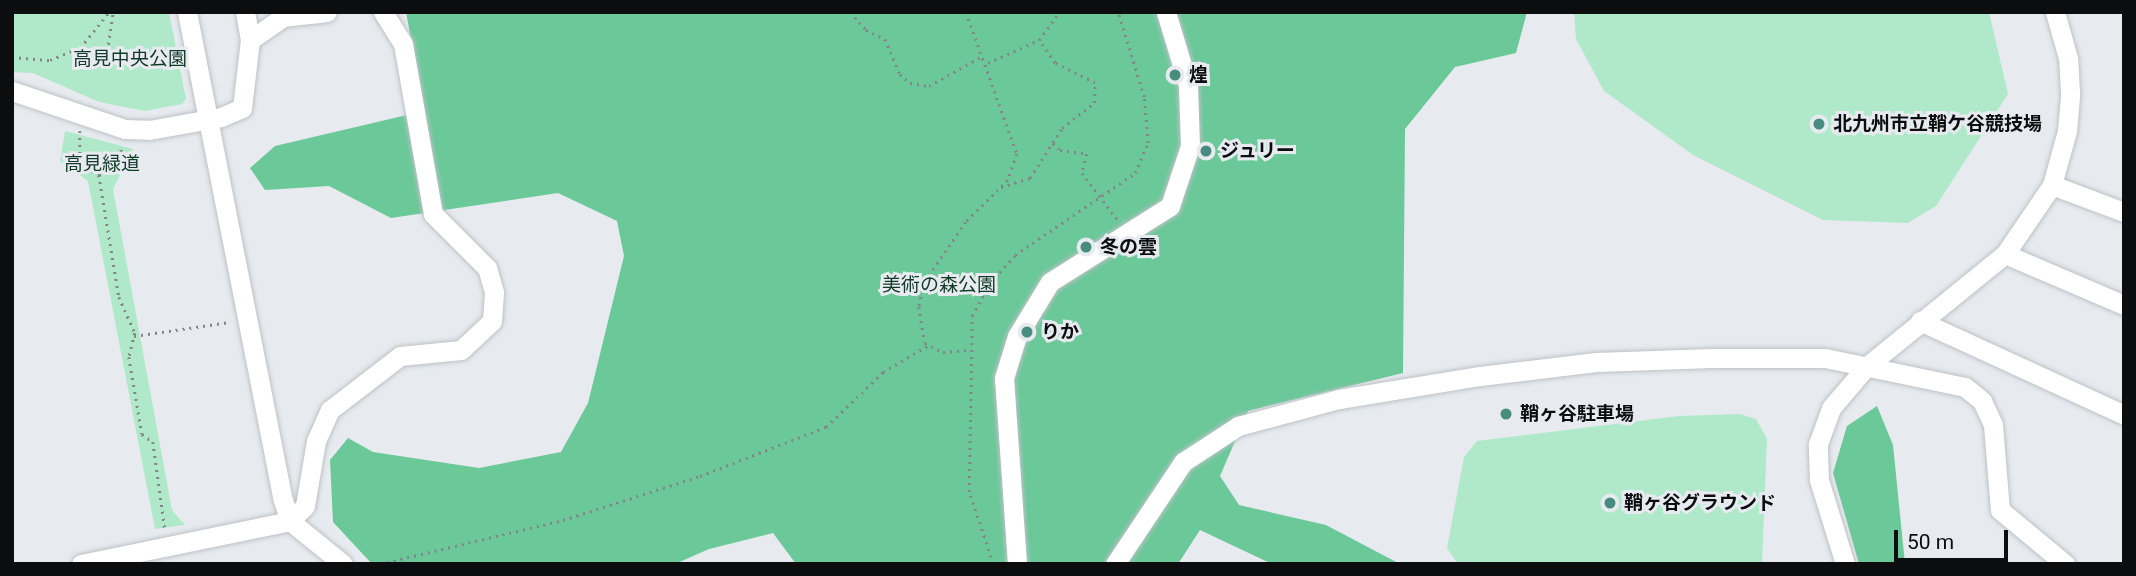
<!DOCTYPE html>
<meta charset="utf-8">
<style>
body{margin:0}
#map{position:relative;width:2136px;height:576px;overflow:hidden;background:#e7ebef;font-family:Roboto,"Noto Sans JP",sans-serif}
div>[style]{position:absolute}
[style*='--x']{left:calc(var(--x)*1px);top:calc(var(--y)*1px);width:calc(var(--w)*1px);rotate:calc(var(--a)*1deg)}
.green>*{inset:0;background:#b0e9c9}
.forest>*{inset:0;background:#6bc899}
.path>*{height:2.5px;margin-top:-1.25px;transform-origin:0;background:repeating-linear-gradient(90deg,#838688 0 2px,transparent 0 7px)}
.roads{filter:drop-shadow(0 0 2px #bec2c6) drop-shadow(0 0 2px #bec2c6)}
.minor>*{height:19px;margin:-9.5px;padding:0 9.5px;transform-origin:9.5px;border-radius:9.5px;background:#fff}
.dots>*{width:19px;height:19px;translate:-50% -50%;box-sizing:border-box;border:4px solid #e7ebef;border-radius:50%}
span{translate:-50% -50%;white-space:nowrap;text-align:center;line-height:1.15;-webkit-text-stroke:6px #e7ebef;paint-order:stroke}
.park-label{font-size:19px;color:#113a27}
.poi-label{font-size:19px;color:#0c0d0e;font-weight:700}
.left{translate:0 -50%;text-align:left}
.frame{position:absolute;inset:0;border:14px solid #0c0d0e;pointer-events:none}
.scale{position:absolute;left:1894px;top:530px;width:114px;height:32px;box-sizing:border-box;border:4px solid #0c0d0e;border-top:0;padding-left:9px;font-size:21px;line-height:24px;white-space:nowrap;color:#0c0d0e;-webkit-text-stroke:5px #e7ebef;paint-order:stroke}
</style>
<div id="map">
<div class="green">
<div style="clip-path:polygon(12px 12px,169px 12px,186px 99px,182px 104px,145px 111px,99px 102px,33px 73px,12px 72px)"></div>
<div style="clip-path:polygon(1574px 12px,1989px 12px,2008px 94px,1936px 206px,1908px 223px,1823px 220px,1693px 155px,1604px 91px,1576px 39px)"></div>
<div style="clip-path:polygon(65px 131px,133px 149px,113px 189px,172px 510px,185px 525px,155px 529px,88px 181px,60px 161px)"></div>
<div style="clip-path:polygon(1740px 414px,1756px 419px,1767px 439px,1762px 564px,1458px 564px,1447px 548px,1464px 457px,1477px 441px,1679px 416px)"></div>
</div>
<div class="forest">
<div style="clip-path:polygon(406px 12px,1527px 12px,1516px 53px,1455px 67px,1405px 129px,1403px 373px,1248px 411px,1220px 476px,1239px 505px,1326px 525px,1400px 564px,1272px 564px,1200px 530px,1178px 564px,796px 564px,773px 533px,709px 549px,675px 564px,372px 564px,333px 522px,330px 460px,348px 438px,373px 452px,479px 468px,561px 452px,588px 403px,624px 256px,617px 221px,558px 193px,391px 218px,329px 186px,265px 190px,250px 168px,275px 146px,424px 111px)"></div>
<div style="clip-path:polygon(1877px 406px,1893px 445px,1905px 564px,1859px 564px,1833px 473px,1847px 426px)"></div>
</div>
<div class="path">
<div style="--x:850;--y:12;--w:24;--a:48"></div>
<div style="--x:866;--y:30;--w:21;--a:25"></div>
<div style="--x:885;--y:39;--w:38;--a:67"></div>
<div style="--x:900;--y:74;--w:13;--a:42"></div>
<div style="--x:910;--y:83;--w:19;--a:9"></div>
<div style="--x:929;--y:86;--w:63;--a:-29.4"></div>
<div style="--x:966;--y:12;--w:151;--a:70.2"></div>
<div style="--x:1017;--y:154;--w:28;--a:109"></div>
<div style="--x:1008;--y:180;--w:59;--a:135"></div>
<div style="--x:966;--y:222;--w:74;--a:124.5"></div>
<div style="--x:924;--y:283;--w:25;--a:102"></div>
<div style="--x:919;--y:307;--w:36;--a:81"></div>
<div style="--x:925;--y:343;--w:20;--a:27"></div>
<div style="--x:943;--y:352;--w:27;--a:-4"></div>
<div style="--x:12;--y:57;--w:38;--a:5"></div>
<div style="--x:50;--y:60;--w:32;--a:-22"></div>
<div style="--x:80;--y:48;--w:46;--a:-51.1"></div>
<div style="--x:988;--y:63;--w:56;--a:-24.3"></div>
<div style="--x:1039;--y:40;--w:34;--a:-54"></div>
<div style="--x:105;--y:65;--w:54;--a:-81.4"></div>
<div style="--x:80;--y:131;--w:33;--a:90"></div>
<div style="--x:80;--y:164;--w:22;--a:30"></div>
<div style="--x:99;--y:175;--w:21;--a:-29"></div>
<div style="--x:117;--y:165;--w:20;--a:-75"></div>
<div style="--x:1053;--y:143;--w:10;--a:45"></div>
<div style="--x:1060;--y:150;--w:27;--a:8"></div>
<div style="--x:1087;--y:154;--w:20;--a:105"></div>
<div style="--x:1082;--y:173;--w:58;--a:52.7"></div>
<div style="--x:99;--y:175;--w:124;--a:80.7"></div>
<div style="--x:119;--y:297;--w:39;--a:66"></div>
<div style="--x:135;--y:333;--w:25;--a:104"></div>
<div style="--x:129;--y:357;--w:78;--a:80.4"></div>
<div style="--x:142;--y:434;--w:14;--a:36"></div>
<div style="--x:153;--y:442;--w:89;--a:82.2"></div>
<div style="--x:1001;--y:187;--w:30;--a:-17"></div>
<div style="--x:1030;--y:178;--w:59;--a:-57.4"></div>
<div style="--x:1062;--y:128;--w:41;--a:-38"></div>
<div style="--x:1094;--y:103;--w:20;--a:-87"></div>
<div style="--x:1095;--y:83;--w:45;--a:-153.4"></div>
<div style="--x:1055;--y:63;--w:28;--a:-125"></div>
<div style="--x:134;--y:336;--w:97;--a:-8.3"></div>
<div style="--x:380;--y:564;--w:188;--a:-13.5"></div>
<div style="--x:563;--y:520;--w:144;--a:-17.8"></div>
<div style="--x:700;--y:476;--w:135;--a:-21.3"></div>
<div style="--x:826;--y:427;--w:79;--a:-44"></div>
<div style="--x:883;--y:372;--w:53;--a:-30.4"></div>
<div style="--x:993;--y:564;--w:76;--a:-108.4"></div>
<div style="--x:969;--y:492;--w:176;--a:-89"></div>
<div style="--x:972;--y:316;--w:38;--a:-61"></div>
<div style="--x:990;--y:283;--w:38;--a:-48"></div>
<div style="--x:1015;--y:255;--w:145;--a:-34.3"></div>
<div style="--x:1135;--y:173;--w:33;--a:-67"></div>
<div style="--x:1148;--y:143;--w:46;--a:-95"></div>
<div style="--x:1144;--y:97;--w:89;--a:-107"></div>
</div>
<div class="roads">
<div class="minor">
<div style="--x:187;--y:12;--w:497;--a:78.9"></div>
<div style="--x:283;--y:500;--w:22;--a:72"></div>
<div style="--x:290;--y:521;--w:68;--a:39.1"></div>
<div style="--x:250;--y:40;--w:40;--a:-34.9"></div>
<div style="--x:283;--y:17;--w:44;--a:-6.5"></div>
<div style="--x:12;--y:91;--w:119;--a:18.6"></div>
<div style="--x:125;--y:129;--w:24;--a:2"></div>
<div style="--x:149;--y:130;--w:73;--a:-10.2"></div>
<div style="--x:221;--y:117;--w:23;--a:-23"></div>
<div style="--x:242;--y:108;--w:68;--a:-83.3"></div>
<div style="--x:250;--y:40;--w:28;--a:-100"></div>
<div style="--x:2052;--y:185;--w:77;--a:20.6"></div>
<div style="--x:2005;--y:254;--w:129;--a:23.2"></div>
<div style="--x:1920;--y:321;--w:225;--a:24.7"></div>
<div style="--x:81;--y:564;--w:213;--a:-11.6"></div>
<div style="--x:290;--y:521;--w:21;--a:-45"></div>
<div style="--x:305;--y:506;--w:66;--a:-80.4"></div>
<div style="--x:316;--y:441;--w:34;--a:-66"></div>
<div style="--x:330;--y:410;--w:88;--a:-37.6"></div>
<div style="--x:400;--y:356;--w:61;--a:-5.6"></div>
<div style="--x:461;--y:350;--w:42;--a:-43.1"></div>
<div style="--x:492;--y:321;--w:29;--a:-86"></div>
<div style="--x:494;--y:292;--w:25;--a:-106"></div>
<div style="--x:487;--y:268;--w:76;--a:-135"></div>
<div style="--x:433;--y:214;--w:173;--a:-100"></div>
<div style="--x:403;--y:44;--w:38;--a:-122"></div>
<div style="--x:1017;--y:564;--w:186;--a:-94"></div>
<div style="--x:1004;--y:378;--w:44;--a:-72.8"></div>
<div style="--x:1017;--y:336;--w:63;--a:-58.6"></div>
<div style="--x:1050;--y:282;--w:142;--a:-32.3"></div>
<div style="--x:1170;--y:206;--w:63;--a:-71.6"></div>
<div style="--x:1190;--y:146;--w:61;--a:-91.9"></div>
<div style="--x:1188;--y:85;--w:76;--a:-106.8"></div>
<div style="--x:1115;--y:564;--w:123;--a:-56.3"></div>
<div style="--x:1183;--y:462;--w:66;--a:-33.2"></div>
<div style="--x:1238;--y:426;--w:105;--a:-15"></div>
<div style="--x:1339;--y:399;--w:143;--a:-9.3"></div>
<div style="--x:1480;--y:376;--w:117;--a:-6.9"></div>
<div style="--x:1596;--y:362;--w:116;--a:-2"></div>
<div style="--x:1712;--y:358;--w:113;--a:0"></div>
<div style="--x:1825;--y:358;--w:143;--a:11.7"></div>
<div style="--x:1965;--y:387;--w:22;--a:39"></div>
<div style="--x:1982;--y:401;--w:26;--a:65"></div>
<div style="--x:1993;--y:425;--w:85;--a:85.3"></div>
<div style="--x:2000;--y:510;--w:85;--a:39.7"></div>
<div style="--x:1845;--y:564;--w:88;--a:-107.2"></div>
<div style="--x:1819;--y:480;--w:36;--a:-92"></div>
<div style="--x:1818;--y:444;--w:38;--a:-70"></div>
<div style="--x:1831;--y:408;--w:54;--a:-49.5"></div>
<div style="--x:1866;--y:367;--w:179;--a:-39.1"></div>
<div style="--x:2005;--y:254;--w:83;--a:-55.7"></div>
<div style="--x:2052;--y:185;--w:56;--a:-74.5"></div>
<div style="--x:2067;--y:131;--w:38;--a:-85"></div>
<div style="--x:2070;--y:93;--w:35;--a:-93"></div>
<div style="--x:2068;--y:58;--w:48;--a:-105.8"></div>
</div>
</div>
<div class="dots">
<div style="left:1175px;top:75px;background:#488c7f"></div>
<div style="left:1819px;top:124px;background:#488c7f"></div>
<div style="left:1206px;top:151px;background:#488c7f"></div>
<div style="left:1086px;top:247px;background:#488c7f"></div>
<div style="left:1027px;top:332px;background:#488c7f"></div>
<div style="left:1506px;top:414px;background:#488c7f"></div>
<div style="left:1610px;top:503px;background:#488c7f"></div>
</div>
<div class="park-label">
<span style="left:130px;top:59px">高見中央公園</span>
<span style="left:102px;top:164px">高見緑道</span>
<span style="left:939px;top:285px">美術の森公園</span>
</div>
<div class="poi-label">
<span class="left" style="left:1189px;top:75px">煌</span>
<span class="left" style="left:1833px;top:124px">北九州市立鞘ケ谷競技場</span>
<span class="left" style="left:1220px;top:151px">ジュリー</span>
<span class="left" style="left:1100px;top:247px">冬の雲</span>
<span class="left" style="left:1041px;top:332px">りか</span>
<span class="left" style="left:1520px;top:414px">鞘ヶ谷駐車場</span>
<span class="left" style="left:1624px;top:503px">鞘ヶ谷グラウンド</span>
</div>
<div class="frame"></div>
<div class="scale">50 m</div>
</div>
